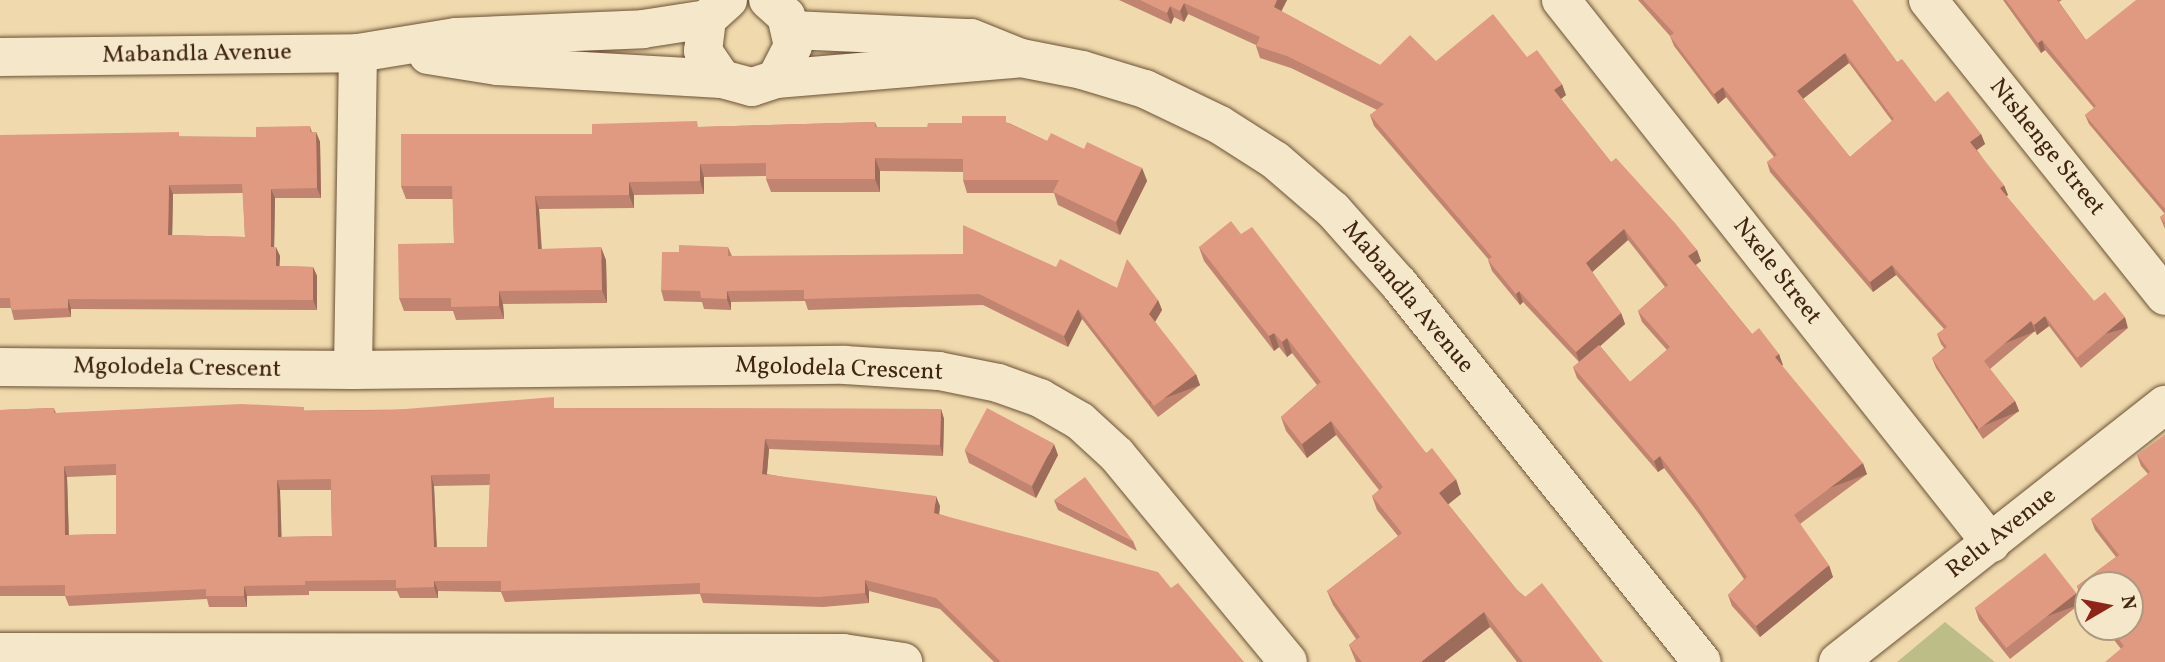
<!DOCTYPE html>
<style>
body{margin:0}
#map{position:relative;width:2165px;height:662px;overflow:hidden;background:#f0daad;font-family:Vollkorn,serif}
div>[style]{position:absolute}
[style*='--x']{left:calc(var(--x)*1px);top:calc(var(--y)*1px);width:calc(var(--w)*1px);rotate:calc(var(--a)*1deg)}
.green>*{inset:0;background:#bdbe87}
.roads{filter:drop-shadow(0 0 2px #6c5236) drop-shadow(0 0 2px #6c5236)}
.minor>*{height:38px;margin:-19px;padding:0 19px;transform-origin:19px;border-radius:19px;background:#f5e7ca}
.wall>*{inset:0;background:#c18470}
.shaded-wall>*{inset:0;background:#9d6c5b;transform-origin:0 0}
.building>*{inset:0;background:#e09a82;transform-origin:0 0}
span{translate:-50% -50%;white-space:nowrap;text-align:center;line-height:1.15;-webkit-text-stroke:5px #f5e7ca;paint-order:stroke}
.street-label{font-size:24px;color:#40250f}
.north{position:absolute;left:2074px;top:571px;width:70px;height:70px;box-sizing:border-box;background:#f5e7ca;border:2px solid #ad997f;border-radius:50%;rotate:80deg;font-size:19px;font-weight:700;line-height:28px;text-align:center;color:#40250f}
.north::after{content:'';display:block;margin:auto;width:24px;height:32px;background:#8f2418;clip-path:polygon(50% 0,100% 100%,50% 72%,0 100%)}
</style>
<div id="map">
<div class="green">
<div style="clip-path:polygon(1945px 622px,1995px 662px,1897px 662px)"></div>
</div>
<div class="roads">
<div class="minor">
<div style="--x:728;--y:0;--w:28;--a:138"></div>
<div style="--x:707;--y:19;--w:32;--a:97"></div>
<div style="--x:703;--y:51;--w:34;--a:56"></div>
<div style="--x:722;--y:79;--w:31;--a:15"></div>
<div style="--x:752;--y:87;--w:25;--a:-18"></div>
<div style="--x:776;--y:79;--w:37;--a:-63"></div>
<div style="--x:793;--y:46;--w:31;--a:-103"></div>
<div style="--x:786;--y:16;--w:24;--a:-138"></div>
<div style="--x:1561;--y:0;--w:693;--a:51.62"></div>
<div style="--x:1928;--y:0;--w:379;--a:51.3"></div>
<div style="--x:792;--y:30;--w:179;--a:2.6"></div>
<div style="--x:971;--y:38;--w:54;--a:21.8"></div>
<div style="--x:1021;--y:58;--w:62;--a:11.1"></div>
<div style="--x:1082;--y:70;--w:66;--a:16.8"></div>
<div style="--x:1145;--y:89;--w:83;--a:25.6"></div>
<div style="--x:1220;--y:125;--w:65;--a:32.5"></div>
<div style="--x:1275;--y:160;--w:77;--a:40.8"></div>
<div style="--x:1333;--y:210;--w:99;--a:48.3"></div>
<div style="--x:1399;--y:284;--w:484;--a:51.3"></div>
<div style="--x:428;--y:55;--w:70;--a:9.1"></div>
<div style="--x:497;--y:66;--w:225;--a:3.3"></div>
<div style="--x:0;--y:57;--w:358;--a:-0.6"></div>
<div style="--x:358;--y:53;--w:99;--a:-9.3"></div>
<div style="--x:456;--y:37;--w:187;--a:-2.4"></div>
<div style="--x:643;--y:29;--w:65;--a:-8.9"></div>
<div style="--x:776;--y:79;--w:240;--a:-4.8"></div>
<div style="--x:0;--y:367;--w:353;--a:0.5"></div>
<div style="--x:353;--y:370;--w:492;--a:-0.6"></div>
<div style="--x:845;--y:365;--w:94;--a:3.7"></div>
<div style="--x:939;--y:371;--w:60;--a:11.5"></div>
<div style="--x:998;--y:383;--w:45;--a:19.7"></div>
<div style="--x:1040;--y:398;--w:46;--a:29.9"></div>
<div style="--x:1080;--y:421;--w:50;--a:42.6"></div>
<div style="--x:1117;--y:455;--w:268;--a:50.4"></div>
<div style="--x:353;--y:370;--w:317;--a:-89.1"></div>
<div style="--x:0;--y:652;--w:843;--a:0.07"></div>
<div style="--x:843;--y:653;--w:61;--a:8.5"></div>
<div style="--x:1838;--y:662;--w:416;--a:-38.2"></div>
</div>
</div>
<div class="wall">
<div style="clip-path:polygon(evenodd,1119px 0,1287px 0,1281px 11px,1380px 65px,1527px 57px,1566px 95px,1561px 99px,1611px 162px,1697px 250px,1701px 261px,1696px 265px,1752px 334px,1779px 354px,1782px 366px,1867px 474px,1800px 524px,1833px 577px,1760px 637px,1732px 606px,1728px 595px,1744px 579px,1699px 514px,1664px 468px,1658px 472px,1577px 378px,1573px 367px,1579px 362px,1523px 302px,1520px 305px,1492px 271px,1488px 260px,1489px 260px,1374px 126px,1370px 115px,1377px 110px,1291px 68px,1260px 58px,1256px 46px,1256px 45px,1188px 14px,1184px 22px,1174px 17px,1171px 24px,1119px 0,1628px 240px,1665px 287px,1638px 311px,1642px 322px,1667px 350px,1630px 382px,1600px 346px,1625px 324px,1621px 313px,1592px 272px,1628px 240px)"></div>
<div style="clip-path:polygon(evenodd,1638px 0,1852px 0,1897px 62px,1935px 102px,1981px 134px,1985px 144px,1977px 150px,2008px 195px,2006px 196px,2094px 301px,2128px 328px,2081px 368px,2049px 326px,2037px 335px,2035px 331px,1990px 369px,2015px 401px,2019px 411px,1983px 439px,1936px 368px,1932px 358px,1944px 348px,1941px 344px,1937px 334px,1944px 329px,1896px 275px,1873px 292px,1770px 172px,1767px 162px,1774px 157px,1726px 97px,1718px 104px,1674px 46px,1670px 36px,1638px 0,1849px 63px,1892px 121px,1850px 157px,1803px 99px,1849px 63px)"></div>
<div style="clip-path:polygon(2003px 0,2062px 0,2059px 2px,2086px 40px,2165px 0,2165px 229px,2160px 217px,2165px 214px,2089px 124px,2085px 115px,2094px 108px,2045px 50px,2041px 53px)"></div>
<div style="clip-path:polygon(875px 122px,877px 127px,927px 127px,1009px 123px,1047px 141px,1084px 149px,1142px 168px,1147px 181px,1120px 235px,1058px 205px,1054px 193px,967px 193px,963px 180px,963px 172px,880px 171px,880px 192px,771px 192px,766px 179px,766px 176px,704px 177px,704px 194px,634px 195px,634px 208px,539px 209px,542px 249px,606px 260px,607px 303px,503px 304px,504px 319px,456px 320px,453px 311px,404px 311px,399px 298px,454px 243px,453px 199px,406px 199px,401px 186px,592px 134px,699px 127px)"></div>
<div style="clip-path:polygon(evenodd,310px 126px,312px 132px,316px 132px,320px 142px,321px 198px,275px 198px,274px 247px,280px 256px,279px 266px,313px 267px,317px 276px,317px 310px,71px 309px,71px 317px,14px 320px,11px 308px,0 308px,0 135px,256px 137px,310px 126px,243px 193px,245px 237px,172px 235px,173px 194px,243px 193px)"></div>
<div style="clip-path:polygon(1241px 234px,1426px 453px,1461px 494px,1448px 504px,1517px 590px,1603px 662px,1517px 662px,1490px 627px,1444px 662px,1356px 662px,1349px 645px,1356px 639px,1333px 605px,1327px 591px,1398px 536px,1377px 510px,1372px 496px,1379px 490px,1336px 435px,1307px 458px,1286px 431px,1281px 417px,1317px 385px,1292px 353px,1287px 357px,1279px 347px,1274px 351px,1204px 261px,1199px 247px)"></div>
<div style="clip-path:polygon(728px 247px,732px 256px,1056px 267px,1117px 288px,1158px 300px,1162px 310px,1155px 322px,1200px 385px,1158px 417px,1082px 319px,1068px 347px,983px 305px,808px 310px,805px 301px,731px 302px,731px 310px,704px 309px,702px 302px,664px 301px,661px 290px,679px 252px)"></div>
<div style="clip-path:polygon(evenodd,54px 408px,56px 413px,558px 408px,941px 409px,944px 419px,943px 456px,769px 449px,767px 474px,940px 506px,939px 514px,1171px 588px,1244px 662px,994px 662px,940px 609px,869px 591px,869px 603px,823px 607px,703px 603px,700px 594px,505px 602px,501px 592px,438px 591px,438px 598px,400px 598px,397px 591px,309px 591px,309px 595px,247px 596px,247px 607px,209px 607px,207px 599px,69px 606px,65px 596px,0 596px,0 410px,54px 408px,116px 475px,116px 534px,69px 535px,67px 477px,116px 475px,54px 408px,490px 485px,487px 547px,437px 547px,434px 486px,490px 485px,54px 408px,280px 490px,331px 490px,332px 536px,281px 537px,280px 490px)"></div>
<div style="clip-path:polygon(2165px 435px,2165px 662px,2121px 649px,2104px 627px,2130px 627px,2088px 585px,2088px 606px,2080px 596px,2077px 586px,2116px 557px,2095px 530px,2091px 519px,2148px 474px,2141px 466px,2137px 455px)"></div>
<div style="clip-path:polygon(965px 451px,1058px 455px,1036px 498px,969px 463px)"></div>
<div style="clip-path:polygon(1054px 500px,1133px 541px,1137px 551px,1058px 510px)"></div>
<div style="clip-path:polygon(2080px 604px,2010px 659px,1979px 620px,1975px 608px)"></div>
</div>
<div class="shaded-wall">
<div style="clip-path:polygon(1277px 0,1287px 0,1278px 18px,1274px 7px)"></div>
<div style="clip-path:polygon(1184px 3px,1188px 14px,1184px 22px,1180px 11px)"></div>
<div style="clip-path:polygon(1170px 6px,1174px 17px,1171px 24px,1167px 13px)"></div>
<div style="clip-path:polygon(2042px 40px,2045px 50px,2041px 53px,2038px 43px)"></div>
<div style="clip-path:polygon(1845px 53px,1849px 63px,1800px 101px,1797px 91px)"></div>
<div style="clip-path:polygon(1562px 84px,1566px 95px,1558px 101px,1554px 90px)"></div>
<div style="clip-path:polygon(1723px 87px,1726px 97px,1718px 104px,1714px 94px)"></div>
<div style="clip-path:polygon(316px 132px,320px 142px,321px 198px,317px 188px)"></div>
<div style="clip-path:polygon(1981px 134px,1985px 144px,1974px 152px,1970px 142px)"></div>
<div style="clip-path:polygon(875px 158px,880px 171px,880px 192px,875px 179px)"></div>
<div style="clip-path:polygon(700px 164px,704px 177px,704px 194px,700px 181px)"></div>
<div style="clip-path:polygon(1142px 168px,1147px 181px,1120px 235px,1116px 222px)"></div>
<div style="clip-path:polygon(629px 182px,634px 195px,634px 208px,629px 195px)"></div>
<div style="clip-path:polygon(169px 185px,173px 194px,172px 245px,168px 235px)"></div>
<div style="clip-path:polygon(2004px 185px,2008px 195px,2004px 198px,2000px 188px)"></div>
<div style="clip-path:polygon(271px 189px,275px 198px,274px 256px,271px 247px)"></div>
<div style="clip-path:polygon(535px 196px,539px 209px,542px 262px,538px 249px)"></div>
<div style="clip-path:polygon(1624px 229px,1628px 240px,1590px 274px,1586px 263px)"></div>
<div style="clip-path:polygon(276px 247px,280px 256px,279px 276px,276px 266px)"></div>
<div style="clip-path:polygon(601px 247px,606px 260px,607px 303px,602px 290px)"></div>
<div style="clip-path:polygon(1697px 250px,1701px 261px,1692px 267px,1688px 256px)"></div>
<div style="clip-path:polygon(1892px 265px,1896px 275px,1873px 292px,1870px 282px)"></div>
<div style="clip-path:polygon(313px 267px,317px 276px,317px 310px,313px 300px)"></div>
<div style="clip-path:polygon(499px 291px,503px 304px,504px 319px,499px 306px)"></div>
<div style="clip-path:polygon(727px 291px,731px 302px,731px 310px,727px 299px)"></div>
<div style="clip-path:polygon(1519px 291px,1523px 302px,1520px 305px,1516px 294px)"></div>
<div style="clip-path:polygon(68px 299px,71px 309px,71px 317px,68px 308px)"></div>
<div style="clip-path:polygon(1158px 300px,1162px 310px,1153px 325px,1149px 314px)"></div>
<div style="clip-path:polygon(1078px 309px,1082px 319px,1068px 347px,1064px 336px)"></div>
<div style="clip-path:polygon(1621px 313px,1625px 324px,1580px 364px,1576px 352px)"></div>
<div style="clip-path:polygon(2045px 316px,2049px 326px,2037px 335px,2034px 325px)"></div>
<div style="left:2125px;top:317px;width:11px;height:63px;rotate:75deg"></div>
<div style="left:2031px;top:321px;width:11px;height:62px;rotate:68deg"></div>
<div style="clip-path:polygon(1274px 333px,1279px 347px,1274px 351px,1269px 336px)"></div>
<div style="clip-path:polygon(1287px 338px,1292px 353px,1287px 357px,1282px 342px)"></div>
<div style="clip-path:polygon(1779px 354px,1783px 365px,1779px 368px,1775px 357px)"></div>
<div style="left:1196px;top:374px;width:12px;height:53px;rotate:70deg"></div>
<div style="left:2015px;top:401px;width:11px;height:46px;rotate:68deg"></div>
<div style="clip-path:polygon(941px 409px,944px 419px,943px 456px,940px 445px)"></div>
<div style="clip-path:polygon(1331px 421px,1336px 435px,1307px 458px,1302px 444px)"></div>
<div style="clip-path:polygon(765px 439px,769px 449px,766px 484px,762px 474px)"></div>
<div style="clip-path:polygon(1054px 444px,1058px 455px,1036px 498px,1032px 487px)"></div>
<div style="clip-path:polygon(1660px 456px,1664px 468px,1658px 472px,1654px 461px)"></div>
<div style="left:1863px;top:463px;width:12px;height:86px;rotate:70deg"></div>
<div style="clip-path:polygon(64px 466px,67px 477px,69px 545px,65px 535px)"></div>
<div style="clip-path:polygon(431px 475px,434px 486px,437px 557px,434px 547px)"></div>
<div style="clip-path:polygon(1456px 479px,1461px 494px,1445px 507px,1439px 493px)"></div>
<div style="clip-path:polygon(277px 480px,280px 490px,282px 547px,278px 537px)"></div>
<div style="clip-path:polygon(936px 496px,940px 506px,938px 523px,934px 513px)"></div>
<div style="clip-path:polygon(1829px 565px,1833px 577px,1760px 637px,1756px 626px)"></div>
<div style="clip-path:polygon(865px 580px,869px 591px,869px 603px,865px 593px)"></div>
<div style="clip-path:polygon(434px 581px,438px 591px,438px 598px,434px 587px)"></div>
<div style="clip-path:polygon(244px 586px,247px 596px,247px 607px,244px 596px)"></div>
<div style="left:2076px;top:593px;width:12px;height:89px;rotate:70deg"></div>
<div style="clip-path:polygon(1484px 612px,1490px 627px,1444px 662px,1421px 662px)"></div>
</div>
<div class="building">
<div style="clip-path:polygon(1140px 0,1277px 0,1274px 7px,1380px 65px,1410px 35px,1436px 61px,1493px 14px,1527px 57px,1537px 50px,1562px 84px,1554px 90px,1611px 162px,1616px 158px,1675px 223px,1697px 250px,1688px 256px,1752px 334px,1759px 328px,1779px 354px,1775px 357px,1863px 463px,1794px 515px,1829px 565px,1756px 626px,1728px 595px,1747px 577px,1695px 502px,1660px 456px,1654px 461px,1573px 367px,1599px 345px,1630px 382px,1670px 347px,1638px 311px,1668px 285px,1624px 229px,1586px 263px,1621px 313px,1576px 352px,1519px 291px,1516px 294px,1488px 260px,1492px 257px,1370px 115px,1384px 104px,1287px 56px,1256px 46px,1260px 37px,1184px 3px,1180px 11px,1170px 6px,1167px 13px)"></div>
<div style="clip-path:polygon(evenodd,1643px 0,1852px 0,1897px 62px,1902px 59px,1935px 102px,1948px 91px,1981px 134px,1970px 142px,2004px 185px,2000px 188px,2094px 301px,2105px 292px,2125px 317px,2077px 358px,2045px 316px,2034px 325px,2031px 321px,1984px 361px,2015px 401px,1979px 429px,1932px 358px,1947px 347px,1937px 334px,1947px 327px,1892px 265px,1870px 282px,1767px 162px,1777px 155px,1723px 87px,1714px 94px,1670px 36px,1674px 33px,1643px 0,1845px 53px,1894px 119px,1850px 157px,1797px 91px,1845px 53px)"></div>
<div style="clip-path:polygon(2006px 0,2057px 0,2086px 40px,2136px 0,2165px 0,2165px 209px,2085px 115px,2096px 106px,2042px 40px,2038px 43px)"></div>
<div style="clip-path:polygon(962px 116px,1006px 116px,1006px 122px,1047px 141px,1051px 133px,1084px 149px,1087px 142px,1142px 168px,1116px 222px,1053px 192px,1059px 180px,963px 180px,963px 159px,875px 158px,875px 179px,766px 179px,766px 163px,700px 164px,700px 181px,629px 182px,629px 195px,535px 196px,538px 249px,601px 247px,602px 290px,499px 291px,499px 306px,451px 307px,451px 298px,399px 298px,398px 244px,454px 243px,452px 186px,401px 186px,401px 134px,592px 134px,592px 124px,697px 121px,698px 127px,875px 122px,875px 127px,927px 127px,928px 123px,962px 123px)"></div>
<div style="clip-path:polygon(evenodd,310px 126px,310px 132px,316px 132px,317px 188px,271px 189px,271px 247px,276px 247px,276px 266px,313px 267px,313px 300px,68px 299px,68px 308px,11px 310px,10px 298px,0 298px,0 135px,179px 132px,179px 137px,256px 137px,256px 127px,310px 126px,242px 184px,245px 237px,168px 235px,169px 185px,242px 184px)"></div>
<div style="clip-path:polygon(2165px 213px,2165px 223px,2160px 217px)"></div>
<div style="clip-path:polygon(1231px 221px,1241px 234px,1252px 227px,1426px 453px,1432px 448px,1456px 479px,1439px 493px,1517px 590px,1525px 597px,1542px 583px,1603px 662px,1523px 662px,1484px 612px,1421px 662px,1362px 662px,1349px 645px,1360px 637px,1327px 591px,1402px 533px,1372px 496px,1383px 487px,1331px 421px,1302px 444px,1281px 417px,1321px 382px,1287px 338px,1282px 342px,1274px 333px,1269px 336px,1199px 247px)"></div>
<div style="clip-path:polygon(963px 225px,1056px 267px,1060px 259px,1117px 288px,1127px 259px,1158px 300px,1149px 314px,1196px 374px,1154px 406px,1078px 309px,1064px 336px,979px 294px,804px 299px,804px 290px,727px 291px,727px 299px,701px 298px,700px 291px,661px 290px,662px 252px,679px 252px,679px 245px,728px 247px,728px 256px,963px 254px)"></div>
<div style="clip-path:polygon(evenodd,554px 397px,554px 408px,941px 409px,940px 445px,765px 439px,762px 474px,936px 496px,934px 513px,1158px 572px,1171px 588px,1178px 583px,1244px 662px,1001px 662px,936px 598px,865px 580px,865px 593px,819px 597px,700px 593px,700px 583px,501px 591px,501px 581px,434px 581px,434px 587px,396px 588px,396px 580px,305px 581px,305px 585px,244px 586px,244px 596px,206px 596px,206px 589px,65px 596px,65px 585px,0 586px,0 410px,54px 408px,54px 413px,241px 404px,304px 407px,304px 411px,393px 410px,554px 397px,116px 464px,116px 534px,65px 535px,64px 466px,116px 464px,554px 397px,490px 474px,487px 547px,434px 547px,431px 475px,490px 474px,554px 397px,331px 479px,332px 536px,278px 537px,277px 480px,331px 479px)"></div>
<div style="left:987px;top:408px;width:76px;height:48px;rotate:28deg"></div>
<div style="clip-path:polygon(2165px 435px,2165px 662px,2105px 662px,2124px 646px,2109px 627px,2130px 627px,2130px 585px,2088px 585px,2088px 601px,2077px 586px,2119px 555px,2091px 519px,2150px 472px,2137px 455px)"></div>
<div style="clip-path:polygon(1085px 477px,1133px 541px,1054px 500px)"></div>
<div style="left:2045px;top:553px;width:51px;height:89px;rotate:52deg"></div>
</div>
<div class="street-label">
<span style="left:197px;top:55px;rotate:-1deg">Mabandla Avenue</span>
<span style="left:2046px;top:148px;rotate:51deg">Ntshenge Street</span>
<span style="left:1776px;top:272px;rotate:52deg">Nxele Street</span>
<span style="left:1407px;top:298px;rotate:50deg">Mabandla Avenue</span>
<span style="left:177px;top:369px;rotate:1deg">Mgolodela Crescent</span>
<span style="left:839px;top:370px;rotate:2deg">Mgolodela Crescent</span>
<span style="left:2002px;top:534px;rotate:-38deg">Relu Avenue</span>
</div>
<div class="north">N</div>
</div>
